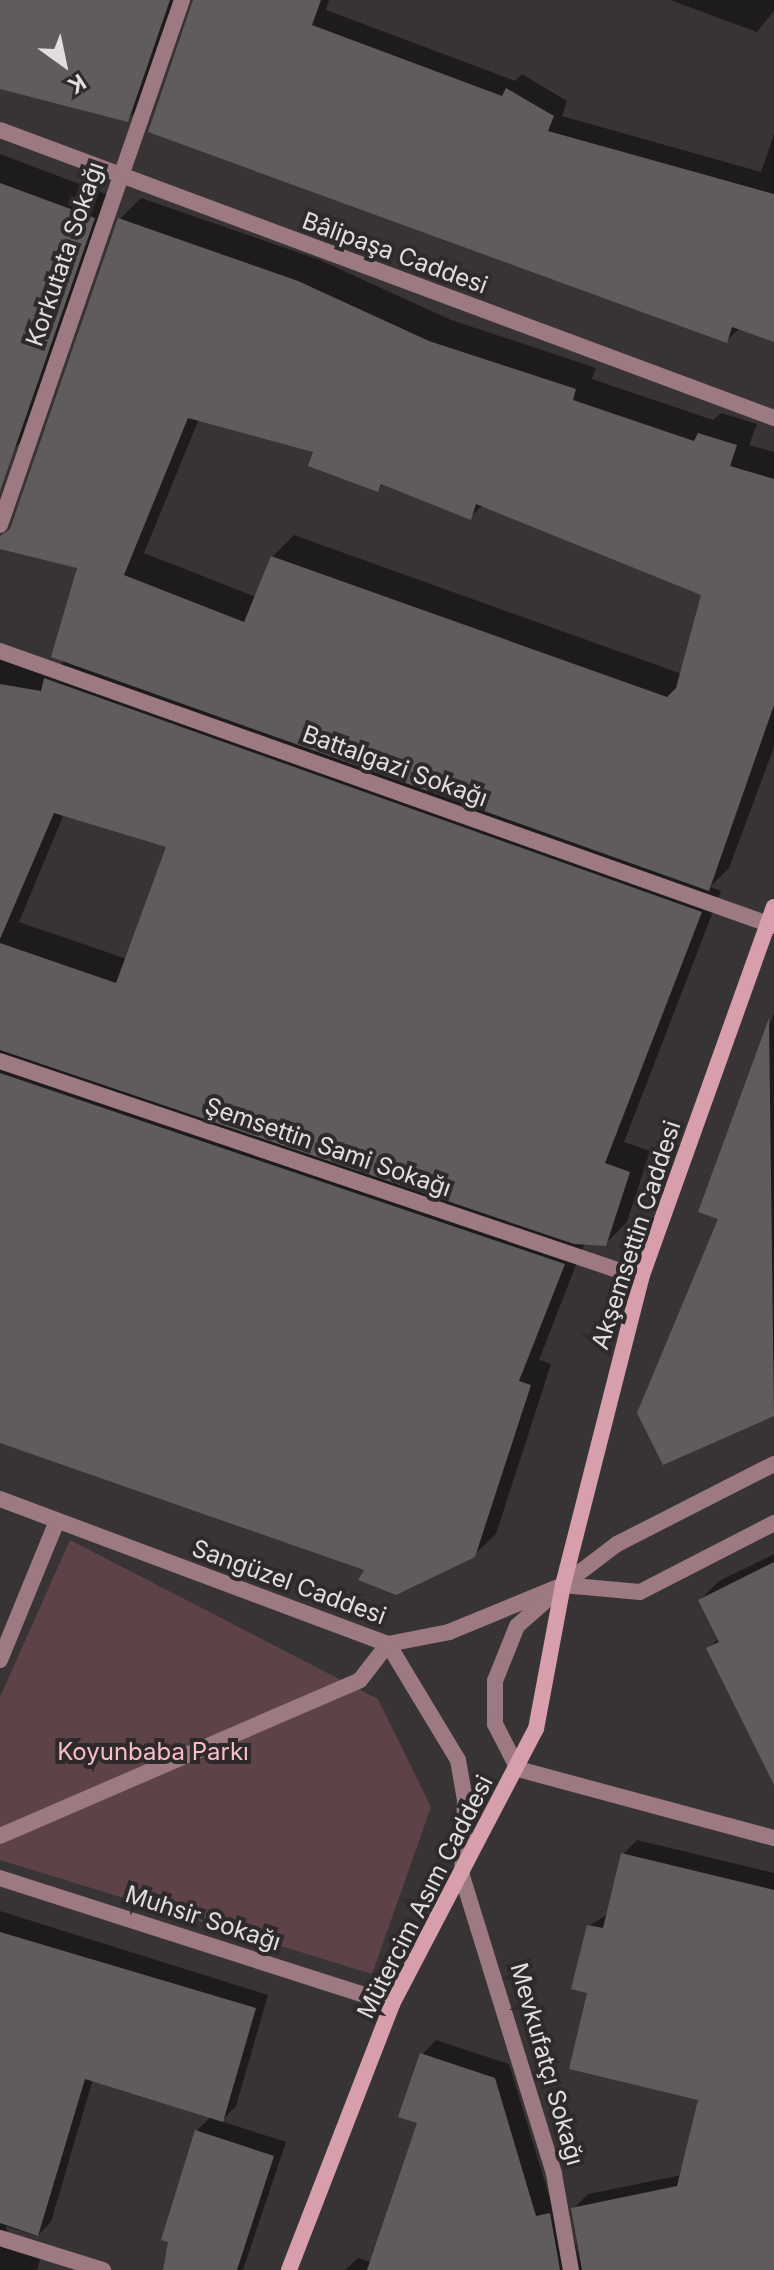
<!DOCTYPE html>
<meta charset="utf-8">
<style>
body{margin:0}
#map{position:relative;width:774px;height:2270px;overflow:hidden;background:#383435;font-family:Inter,sans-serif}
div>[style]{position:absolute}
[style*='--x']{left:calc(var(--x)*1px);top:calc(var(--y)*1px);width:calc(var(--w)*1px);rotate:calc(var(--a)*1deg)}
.green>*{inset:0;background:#5d4248}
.shadow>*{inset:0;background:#0007}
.building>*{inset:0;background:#605c5d}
.pedestrian>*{height:16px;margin:-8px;padding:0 8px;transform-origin:8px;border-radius:8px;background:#9d7981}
.minor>*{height:16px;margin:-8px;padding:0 8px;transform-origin:8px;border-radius:8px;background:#9d7981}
.tertiary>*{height:16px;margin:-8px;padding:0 8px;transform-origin:8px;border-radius:8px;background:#9d7981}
.secondary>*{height:16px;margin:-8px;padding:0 8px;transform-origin:8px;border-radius:8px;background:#d79eab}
span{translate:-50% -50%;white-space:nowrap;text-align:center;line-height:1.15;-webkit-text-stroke:8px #2e2a2b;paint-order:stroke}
.street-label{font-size:24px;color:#e1dedf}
.park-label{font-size:24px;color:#f9bdca}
.north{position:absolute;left:24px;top:24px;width:80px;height:80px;-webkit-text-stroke:6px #2e2a2b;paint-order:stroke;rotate:147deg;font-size:22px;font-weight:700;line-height:32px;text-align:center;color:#e1dedf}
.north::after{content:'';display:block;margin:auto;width:28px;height:36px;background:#e1dedf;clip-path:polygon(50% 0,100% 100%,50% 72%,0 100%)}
</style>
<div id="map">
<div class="green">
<div style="clip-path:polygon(70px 1540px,378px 1699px,431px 1807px,372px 1974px,0 1860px,0 1697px)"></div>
</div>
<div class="shadow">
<div style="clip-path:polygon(0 0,179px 0,142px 105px,128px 119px,0 72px)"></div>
<div style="clip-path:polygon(193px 0,329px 0,326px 10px,515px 81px,522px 74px,567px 101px,562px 116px,761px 172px,774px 134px,774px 340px,740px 328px,726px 341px)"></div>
<div style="clip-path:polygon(670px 0,774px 0,774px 11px,757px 32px)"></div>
<div style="clip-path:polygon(0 154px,114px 197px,34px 428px,14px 449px,0 445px)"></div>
<div style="clip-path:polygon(evenodd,141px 198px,320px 260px,451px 320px,596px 368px,592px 379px,713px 420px,721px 413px,757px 424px,749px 445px,774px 452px,774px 747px,729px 868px,710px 887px,721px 891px,624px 1142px,650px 1151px,627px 1222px,606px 1243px,585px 1242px,539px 1360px,551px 1364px,496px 1534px,474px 1555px,367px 1569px,0 1441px,0 658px,55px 671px,65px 660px,120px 219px,141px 198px,199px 419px,315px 451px,378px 490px,384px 483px,470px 517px,483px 505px,703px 594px,682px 674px,294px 535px,272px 557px,256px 597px,144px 553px,199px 419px,141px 198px,64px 814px,169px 846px,127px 959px,19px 922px,64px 814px)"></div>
<div style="clip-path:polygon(774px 1013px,774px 1411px,664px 1462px,755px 1062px)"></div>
<div style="clip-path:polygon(774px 1554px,774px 1754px,709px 1648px,719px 1638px,700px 1600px,719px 1581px)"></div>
<div style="clip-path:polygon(637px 1840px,774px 1873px,774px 2270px,345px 2270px,358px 2258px,371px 2262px,419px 2122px,422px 2055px,436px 2040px,509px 2064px,551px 2202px,564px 2199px,579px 2260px,573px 2209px,588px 2194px,682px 2175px,701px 2098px,590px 1992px,589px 1926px,609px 1913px,623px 1854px)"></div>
<div style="clip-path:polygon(0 1911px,268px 1995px,236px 2106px,221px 2121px,286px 2142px,243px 2270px,165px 2270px,196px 2131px,212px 2116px,93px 2079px,51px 2222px,37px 2236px,5px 2226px,9px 2235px,44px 2246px,37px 2270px,0 2270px)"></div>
</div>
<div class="building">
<div style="clip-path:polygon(0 0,170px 0,128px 122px,0 89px)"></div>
<div style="clip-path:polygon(193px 0,321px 0,312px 25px,502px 96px,506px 88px,554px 116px,548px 131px,774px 194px,774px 342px,732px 327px,727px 343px,148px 132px)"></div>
<div style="clip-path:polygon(0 183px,95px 218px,0 491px)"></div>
<div style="clip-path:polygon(evenodd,118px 218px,298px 281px,429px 341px,576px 389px,573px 400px,694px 441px,698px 433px,737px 445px,730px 466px,774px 479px,774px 705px,709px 891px,51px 657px,77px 568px,0 549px,0 536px,10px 529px,118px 218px,188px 418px,313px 452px,308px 466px,378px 492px,381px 484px,471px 520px,476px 504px,701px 595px,676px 688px,667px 697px,271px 556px,244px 622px,124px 575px,188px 418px)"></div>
<div style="clip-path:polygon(44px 678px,702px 912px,605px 1163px,630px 1172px,606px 1246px,574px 1244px,0 1050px,0 943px,116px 983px,166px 847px,54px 813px,0 939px,0 684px,41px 691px)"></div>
<div style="clip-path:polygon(769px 1018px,774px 1416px,663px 1465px,637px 1413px,718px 1219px,698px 1212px)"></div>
<div style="clip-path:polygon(0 1073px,565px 1264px,519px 1381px,531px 1385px,475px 1557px,396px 1595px,358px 1580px,364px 1570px,0 1443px)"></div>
<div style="clip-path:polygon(774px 1562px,774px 1785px,706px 1648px,719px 1642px,698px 1600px)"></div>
<div style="clip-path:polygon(621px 1853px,774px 1890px,774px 2270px,582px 2270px,571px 2208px,677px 2186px,698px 2100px,569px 2069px,587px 1993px,571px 1989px,587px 1925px,603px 1928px)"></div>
<div style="clip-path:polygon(0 1932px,256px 2008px,223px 2122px,85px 2079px,38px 2236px,0 2223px)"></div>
<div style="clip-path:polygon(420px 2053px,495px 2078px,536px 2216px,550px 2213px,560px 2270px,367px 2270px,417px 2123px,398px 2117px)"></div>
<div style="clip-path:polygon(195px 2130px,274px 2156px,237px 2270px,163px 2270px,168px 2242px,161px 2240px)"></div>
</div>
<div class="pedestrian">
<div style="--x:0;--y:1660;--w:150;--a:-67.7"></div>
<div style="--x:0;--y:1836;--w:392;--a:-23.4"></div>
<div style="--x:360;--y:1680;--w:46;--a:-52.1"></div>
</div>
<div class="minor">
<div style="--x:0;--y:130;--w:826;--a:20.41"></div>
<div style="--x:0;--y:525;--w:556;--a:-70.88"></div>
<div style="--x:0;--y:651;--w:821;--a:19.56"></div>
<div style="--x:0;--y:1061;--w:677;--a:18.7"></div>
<div style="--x:563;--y:1585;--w:68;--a:-37.2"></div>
<div style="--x:617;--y:1544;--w:176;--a:-27"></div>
<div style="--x:563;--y:1585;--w:77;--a:5.2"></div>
<div style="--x:640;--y:1592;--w:151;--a:-27.2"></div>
<div style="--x:462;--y:1876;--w:312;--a:72.8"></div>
<div style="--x:554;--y:2174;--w:97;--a:80"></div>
<div style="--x:0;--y:1878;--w:412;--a:17.8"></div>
<div style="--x:0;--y:2238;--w:108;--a:17.3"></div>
</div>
<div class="tertiary">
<div style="--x:0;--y:1499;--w:414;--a:20.5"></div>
<div style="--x:388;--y:1644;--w:62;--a:-11.1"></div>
<div style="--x:449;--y:1632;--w:123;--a:-22.4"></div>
<div style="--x:550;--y:1597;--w:44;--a:138.7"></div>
<div style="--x:517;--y:1626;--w:59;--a:111.8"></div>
<div style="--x:495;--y:1681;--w:43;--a:90"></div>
<div style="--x:495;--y:1724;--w:51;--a:62.9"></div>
<div style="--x:518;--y:1769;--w:265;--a:15.1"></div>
<div style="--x:388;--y:1644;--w:135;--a:58.9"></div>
<div style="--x:458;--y:1760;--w:41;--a:80.1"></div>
<div style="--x:465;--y:1800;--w:74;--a:92.3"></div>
</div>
<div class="secondary">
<div style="--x:289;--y:2270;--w:285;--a:-68.8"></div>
<div style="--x:392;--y:2004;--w:310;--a:-62.4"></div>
<div style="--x:536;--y:1729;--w:147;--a:-79.4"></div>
<div style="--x:563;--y:1585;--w:317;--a:-75.7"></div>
<div style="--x:641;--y:1278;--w:394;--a:-70.3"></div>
</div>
<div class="street-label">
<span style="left:395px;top:253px;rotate:20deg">Bâlipaşa Caddesi</span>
<span style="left:65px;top:254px;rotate:-71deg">Korkutata Sokağı</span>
<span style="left:395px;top:766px;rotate:20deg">Battalgazi Sokağı</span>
<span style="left:328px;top:1147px;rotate:19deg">Şemsettin Sami Sokağı</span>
<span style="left:636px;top:1235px;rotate:-72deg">Akşemsettin Caddesi</span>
<span style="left:289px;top:1582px;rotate:20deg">Sangüzel Caddesi</span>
<span style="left:425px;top:1897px;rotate:-63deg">Mütercim Asım Caddesi</span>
<span style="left:203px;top:1918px;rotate:18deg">Muhsir Sokağı</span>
<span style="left:547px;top:2064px;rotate:74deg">Mevkufatçı Sokağı</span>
</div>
<div class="park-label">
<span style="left:153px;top:1752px">Koyunbaba Parkı</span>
</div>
<div class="north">K</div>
</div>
